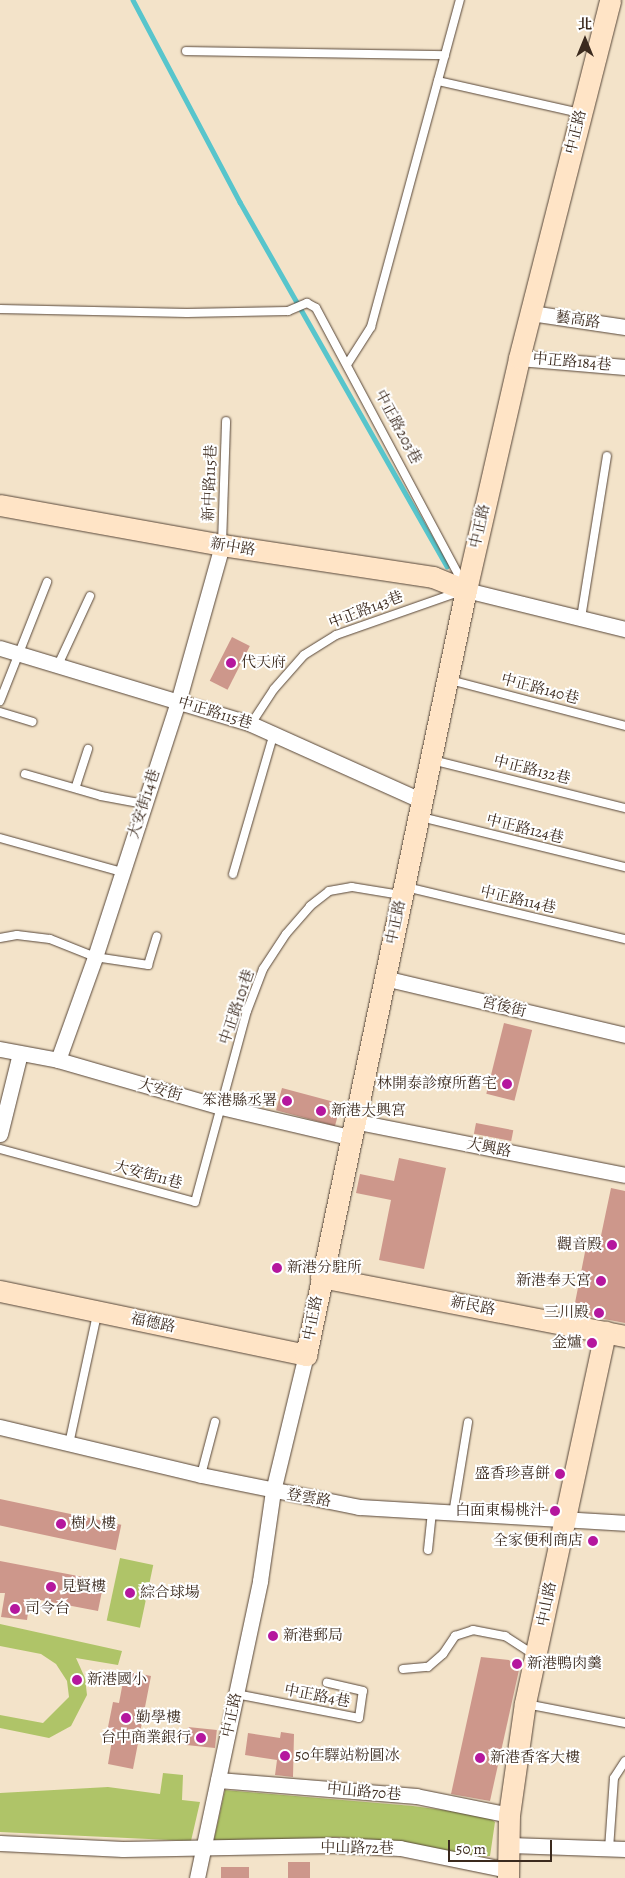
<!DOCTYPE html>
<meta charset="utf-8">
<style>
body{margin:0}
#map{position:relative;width:625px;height:1878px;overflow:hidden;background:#f3e3c9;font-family:Alegreya,"Noto Serif TC",serif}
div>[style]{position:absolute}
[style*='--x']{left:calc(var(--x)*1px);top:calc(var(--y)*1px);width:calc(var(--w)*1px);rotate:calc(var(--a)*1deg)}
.green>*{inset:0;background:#afc468;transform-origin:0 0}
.stream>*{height:4.5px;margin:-2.25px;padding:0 2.25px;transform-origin:2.25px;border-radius:2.25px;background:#57c5cc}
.building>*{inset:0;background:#cd978b;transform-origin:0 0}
.roads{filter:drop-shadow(0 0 1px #574638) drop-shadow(0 0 1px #574638)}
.lane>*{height:8px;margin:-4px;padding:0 4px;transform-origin:4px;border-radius:4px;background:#fff}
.street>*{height:15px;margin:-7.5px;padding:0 7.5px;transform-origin:7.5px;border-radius:7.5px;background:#fff}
.secondary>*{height:21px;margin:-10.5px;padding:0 10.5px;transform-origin:10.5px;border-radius:10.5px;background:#ffe4c6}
.dots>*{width:14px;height:14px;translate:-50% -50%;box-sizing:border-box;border:2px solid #fff;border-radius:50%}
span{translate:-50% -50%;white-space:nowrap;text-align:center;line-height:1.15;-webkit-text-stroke:4px #fff;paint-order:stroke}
.street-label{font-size:15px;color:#3b2a1e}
.poi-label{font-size:15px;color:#3b2a1e}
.left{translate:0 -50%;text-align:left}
.right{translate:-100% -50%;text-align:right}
.north{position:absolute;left:560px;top:15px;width:50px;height:50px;-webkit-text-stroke:4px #fff;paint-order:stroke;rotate:0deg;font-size:14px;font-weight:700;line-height:20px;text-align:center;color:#3b2a1e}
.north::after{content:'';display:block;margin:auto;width:18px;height:22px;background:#3b2a1e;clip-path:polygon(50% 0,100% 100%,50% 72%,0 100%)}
.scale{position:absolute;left:448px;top:1840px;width:104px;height:22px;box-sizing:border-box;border:2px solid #3b2a1e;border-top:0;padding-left:6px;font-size:15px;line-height:18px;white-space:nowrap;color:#3b2a1e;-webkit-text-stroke:4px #fff;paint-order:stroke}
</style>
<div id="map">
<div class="green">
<div style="left:120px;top:1558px;width:34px;height:64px;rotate:12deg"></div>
<div style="clip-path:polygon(0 1624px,122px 1651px,118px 1665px,76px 1658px,85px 1678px,87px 1695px,71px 1726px,49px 1738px,0 1728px,0 1715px,43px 1723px,69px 1697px,67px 1681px,56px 1664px,41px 1654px,0 1646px)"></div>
<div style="clip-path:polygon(163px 1773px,183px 1775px,182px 1800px,200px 1802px,191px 1841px,0 1832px,0 1793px,108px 1787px,160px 1794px)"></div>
<div style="clip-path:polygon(225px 1790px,413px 1806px,487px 1816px,495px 1822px,490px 1856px,479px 1857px,397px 1842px,336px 1837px,282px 1841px,214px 1840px)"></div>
</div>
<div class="stream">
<div style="--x:133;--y:0;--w:229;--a:62.1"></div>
<div style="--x:240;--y:202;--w:419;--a:60.4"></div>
</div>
<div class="building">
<div style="left:232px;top:637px;width:20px;height:49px;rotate:27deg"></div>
<div style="left:504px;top:1023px;width:29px;height:73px;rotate:14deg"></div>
<div style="left:282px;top:1088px;width:61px;height:23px;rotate:15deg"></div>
<div style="left:476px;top:1123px;width:38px;height:11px;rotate:11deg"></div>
<div style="clip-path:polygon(399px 1158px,446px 1168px,424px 1269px,379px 1260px,391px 1200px,356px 1193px,360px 1174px,394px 1181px)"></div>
<div style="clip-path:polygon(611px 1188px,625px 1191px,625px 1323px,573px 1313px,586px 1247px,598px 1250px)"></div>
<div style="left:0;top:1499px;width:124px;height:26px;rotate:12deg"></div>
<div style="clip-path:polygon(0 1561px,104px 1581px,98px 1611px,30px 1598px,27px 1620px,1px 1617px,5px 1593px,0 1593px)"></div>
<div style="clip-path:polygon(481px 1657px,509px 1660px,519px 1670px,490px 1801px,451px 1794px)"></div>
<div style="clip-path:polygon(125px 1671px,151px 1676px,133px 1769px,108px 1764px,113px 1734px,107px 1732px,113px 1702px,119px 1703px)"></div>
<div style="left:188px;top:1727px;width:29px;height:18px;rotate:6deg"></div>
<div style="clip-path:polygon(281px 1732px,294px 1734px,293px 1777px,275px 1775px,277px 1760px,245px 1755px,248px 1733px,280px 1738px)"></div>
<div style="left:288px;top:1862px;width:22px;height:16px"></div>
<div style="left:221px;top:1867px;width:28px;height:11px"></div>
</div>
<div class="roads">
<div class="lane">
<div style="--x:186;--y:51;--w:259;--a:0.9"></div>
<div style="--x:438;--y:81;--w:146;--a:12.7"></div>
<div style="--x:0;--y:309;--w:187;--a:1.2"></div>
<div style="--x:187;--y:313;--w:101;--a:-1.1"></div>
<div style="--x:288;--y:311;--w:21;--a:-23"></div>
<div style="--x:307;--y:303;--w:10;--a:29"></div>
<div style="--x:316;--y:308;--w:312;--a:61.9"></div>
<div style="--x:348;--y:363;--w:43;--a:-57.4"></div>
<div style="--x:371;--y:327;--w:339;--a:-74.8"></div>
<div style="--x:222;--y:544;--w:123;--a:-88.1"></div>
<div style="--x:581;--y:618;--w:164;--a:-80.9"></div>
<div style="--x:58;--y:665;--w:76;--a:-65.1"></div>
<div style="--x:450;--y:680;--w:181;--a:14.7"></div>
<div style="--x:0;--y:701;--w:128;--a:-68.4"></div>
<div style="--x:0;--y:712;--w:34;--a:17"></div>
<div style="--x:251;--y:724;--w:42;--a:-56.7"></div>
<div style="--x:274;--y:689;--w:45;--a:-48.6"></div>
<div style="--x:304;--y:655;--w:38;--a:-32"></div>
<div style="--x:336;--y:635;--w:130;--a:-19.3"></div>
<div style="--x:432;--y:760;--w:199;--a:14"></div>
<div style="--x:25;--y:774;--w:79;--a:16.1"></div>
<div style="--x:101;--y:796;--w:44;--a:10.5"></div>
<div style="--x:76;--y:786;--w:39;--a:-72"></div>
<div style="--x:421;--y:817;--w:210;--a:13.8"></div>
<div style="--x:0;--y:838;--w:127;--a:15.6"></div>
<div style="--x:233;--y:874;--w:147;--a:-73.8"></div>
<div style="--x:406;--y:887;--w:225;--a:13.4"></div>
<div style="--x:0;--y:938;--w:17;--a:-10"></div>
<div style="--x:17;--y:935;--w:33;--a:7"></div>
<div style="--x:50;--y:939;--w:48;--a:21.8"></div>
<div style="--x:95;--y:957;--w:54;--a:8.6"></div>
<div style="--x:148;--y:965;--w:30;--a:-73"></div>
<div style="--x:0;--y:1149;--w:202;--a:15.2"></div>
<div style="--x:195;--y:1202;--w:198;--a:-74.8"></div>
<div style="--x:247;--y:1011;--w:45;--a:-69.1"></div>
<div style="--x:263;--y:969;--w:42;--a:-56.7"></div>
<div style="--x:286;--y:934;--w:37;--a:-49"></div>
<div style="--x:310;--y:906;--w:24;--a:-38"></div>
<div style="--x:329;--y:891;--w:23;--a:-10"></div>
<div style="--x:352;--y:887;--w:50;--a:9.3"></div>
<div style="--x:69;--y:1444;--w:133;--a:-77.8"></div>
<div style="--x:201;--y:1475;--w:55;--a:-75.2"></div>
<div style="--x:453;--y:1514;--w:93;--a:-80.7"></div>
<div style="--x:428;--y:1550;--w:37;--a:-84"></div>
<div style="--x:403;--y:1669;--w:25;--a:-5"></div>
<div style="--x:428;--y:1667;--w:20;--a:-41"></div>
<div style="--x:443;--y:1654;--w:22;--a:-56"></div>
<div style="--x:455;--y:1636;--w:19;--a:-18"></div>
<div style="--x:473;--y:1630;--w:33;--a:11"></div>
<div style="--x:505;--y:1636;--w:33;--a:33"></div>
<div style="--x:236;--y:1694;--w:125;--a:11"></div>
<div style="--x:359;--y:1718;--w:27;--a:-82"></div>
<div style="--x:363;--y:1691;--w:37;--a:-167"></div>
<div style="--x:526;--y:1704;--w:101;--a:10.9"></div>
<div style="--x:609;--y:1849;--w:71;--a:-86"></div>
<div style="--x:614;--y:1778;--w:20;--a:-57"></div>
</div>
<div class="street">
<div style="--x:531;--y:313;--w:95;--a:8.5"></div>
<div style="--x:519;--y:358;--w:106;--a:4.9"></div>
<div style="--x:466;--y:590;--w:164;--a:13.8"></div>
<div style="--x:0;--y:648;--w:262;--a:16.8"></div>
<div style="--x:251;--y:724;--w:188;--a:24.2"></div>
<div style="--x:384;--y:978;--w:248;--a:13.3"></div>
<div style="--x:0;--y:1049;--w:59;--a:10.7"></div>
<div style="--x:58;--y:1060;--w:170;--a:16.1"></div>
<div style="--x:221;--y:1107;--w:131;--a:13.2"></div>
<div style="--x:58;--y:1060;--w:109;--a:-70.2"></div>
<div style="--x:95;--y:957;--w:268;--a:-72"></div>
<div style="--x:178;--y:702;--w:163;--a:-74.3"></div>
<div style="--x:353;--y:1121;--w:277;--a:11.2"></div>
<div style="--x:0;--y:1134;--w:83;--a:-76.1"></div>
<div style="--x:0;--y:1427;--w:207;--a:13.4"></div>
<div style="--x:201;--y:1475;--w:161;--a:11.4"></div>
<div style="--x:359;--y:1507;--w:266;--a:3.4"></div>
<div style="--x:218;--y:1780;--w:199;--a:4.6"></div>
<div style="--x:416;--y:1796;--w:95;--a:11.5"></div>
<div style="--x:0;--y:1843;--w:123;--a:2.8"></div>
<div style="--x:123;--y:1849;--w:211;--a:-1.1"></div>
<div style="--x:334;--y:1845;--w:66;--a:2.6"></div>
<div style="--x:400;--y:1848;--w:110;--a:11.5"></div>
<div style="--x:510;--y:1845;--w:115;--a:2"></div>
<div style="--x:197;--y:1878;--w:304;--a:-78"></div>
<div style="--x:260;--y:1581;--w:91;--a:-81.8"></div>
<div style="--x:273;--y:1491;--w:140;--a:-76.4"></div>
</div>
<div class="secondary">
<div style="--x:0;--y:505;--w:226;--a:10.2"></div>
<div style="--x:222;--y:545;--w:213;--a:8.6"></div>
<div style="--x:433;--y:577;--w:35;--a:22"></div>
<div style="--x:321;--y:1277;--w:310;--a:11"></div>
<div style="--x:0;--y:1291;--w:313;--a:11.8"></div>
<div style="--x:306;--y:1355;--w:782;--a:-78.19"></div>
<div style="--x:466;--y:590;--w:238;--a:-77.1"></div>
<div style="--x:519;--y:358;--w:369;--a:-75.7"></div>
<div style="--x:508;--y:1878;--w:63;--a:-89.1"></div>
<div style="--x:509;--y:1815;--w:113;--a:-81.9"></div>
<div style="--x:525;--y:1703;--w:380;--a:-77.8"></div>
</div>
</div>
<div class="dots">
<div style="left:231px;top:663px;background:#b5179e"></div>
<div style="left:507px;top:1084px;background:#b5179e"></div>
<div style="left:287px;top:1101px;background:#b5179e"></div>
<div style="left:321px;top:1111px;background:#b5179e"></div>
<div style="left:612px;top:1245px;background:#b5179e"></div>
<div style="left:277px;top:1268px;background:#b5179e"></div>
<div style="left:601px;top:1281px;background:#b5179e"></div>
<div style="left:599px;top:1313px;background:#b5179e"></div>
<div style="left:592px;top:1343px;background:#b5179e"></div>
<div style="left:560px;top:1474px;background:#b5179e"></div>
<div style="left:555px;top:1511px;background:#b5179e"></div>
<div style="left:61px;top:1524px;background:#b5179e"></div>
<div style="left:593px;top:1541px;background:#b5179e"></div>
<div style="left:51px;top:1587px;background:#b5179e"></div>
<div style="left:130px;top:1593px;background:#b5179e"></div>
<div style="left:15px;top:1609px;background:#b5179e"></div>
<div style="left:273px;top:1636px;background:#b5179e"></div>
<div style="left:517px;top:1664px;background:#b5179e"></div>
<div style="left:77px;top:1680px;background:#b5179e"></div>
<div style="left:126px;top:1718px;background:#b5179e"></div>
<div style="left:201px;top:1738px;background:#b5179e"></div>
<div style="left:285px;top:1756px;background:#b5179e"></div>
<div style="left:480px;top:1758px;background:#b5179e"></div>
</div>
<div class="street-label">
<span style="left:576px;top:132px;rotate:-76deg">中正路</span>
<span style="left:578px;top:320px;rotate:8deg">藝高路</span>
<span style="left:572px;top:362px;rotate:5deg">中正路184巷</span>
<span style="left:398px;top:427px;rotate:62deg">中正路203巷</span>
<span style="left:210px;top:483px;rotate:-88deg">新中路115巷</span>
<span style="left:480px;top:526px;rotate:-77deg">中正路</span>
<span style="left:233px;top:547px;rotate:9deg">新中路</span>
<span style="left:366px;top:610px;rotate:-21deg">中正路143巷</span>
<span style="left:540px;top:689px;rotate:15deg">中正路140巷</span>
<span style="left:215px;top:713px;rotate:17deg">中正路115巷</span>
<span style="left:532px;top:770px;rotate:14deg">中正路132巷</span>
<span style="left:144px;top:804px;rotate:-72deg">大安街14巷</span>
<span style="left:525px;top:829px;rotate:14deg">中正路124巷</span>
<span style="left:518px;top:900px;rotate:13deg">中正路114巷</span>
<span style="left:396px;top:922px;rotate:-78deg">中正路</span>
<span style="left:237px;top:1007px;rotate:-71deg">中正路101巷</span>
<span style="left:504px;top:1007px;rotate:13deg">宮後街</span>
<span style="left:160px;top:1090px;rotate:16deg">大安街</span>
<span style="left:489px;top:1148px;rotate:11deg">大興路</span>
<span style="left:148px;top:1175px;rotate:15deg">大安街11巷</span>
<span style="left:473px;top:1306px;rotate:11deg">新民路</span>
<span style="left:313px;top:1318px;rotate:-79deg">中正路</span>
<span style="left:153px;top:1323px;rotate:12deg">福德路</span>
<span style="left:309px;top:1498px;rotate:10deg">登雲路</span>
<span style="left:547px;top:1604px;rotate:-79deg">中山路</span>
<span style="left:317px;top:1696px;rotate:11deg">中正路4巷</span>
<span style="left:232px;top:1715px;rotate:-78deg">中正路</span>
<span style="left:364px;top:1792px;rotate:5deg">中山路70巷</span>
<span style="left:357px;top:1848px;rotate:1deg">中山路72巷</span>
</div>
<div class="poi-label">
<span class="left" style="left:241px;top:663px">代天府</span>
<span class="right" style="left:497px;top:1084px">林開泰診療所舊宅</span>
<span class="right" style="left:277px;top:1101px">笨港縣丞署</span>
<span class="left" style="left:331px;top:1111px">新港大興宮</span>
<span class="right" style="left:602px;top:1245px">觀音殿</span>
<span class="left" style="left:287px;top:1268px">新港分駐所</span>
<span class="right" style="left:591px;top:1281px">新港奉天宮</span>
<span class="right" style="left:589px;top:1313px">三川殿</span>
<span class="right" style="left:582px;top:1343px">金爐</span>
<span class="right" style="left:550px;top:1474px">盛香珍喜餅</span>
<span class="right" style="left:545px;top:1511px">白面東楊桃汁</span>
<span class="left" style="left:71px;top:1524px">樹人樓</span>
<span class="right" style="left:583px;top:1541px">全家便利商店</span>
<span class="left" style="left:61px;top:1587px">見賢樓</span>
<span class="left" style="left:140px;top:1593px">綜合球場</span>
<span class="left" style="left:25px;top:1609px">司令台</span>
<span class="left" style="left:283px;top:1636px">新港郵局</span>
<span class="left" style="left:527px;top:1664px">新港鴨肉羹</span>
<span class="left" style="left:87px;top:1680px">新港國小</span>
<span class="left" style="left:136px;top:1718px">勤學樓</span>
<span class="right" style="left:191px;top:1738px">台中商業銀行</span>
<span class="left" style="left:295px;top:1756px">50年驛站粉圓冰</span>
<span class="left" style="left:490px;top:1758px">新港香客大樓</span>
</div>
<div class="north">北</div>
<div class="scale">50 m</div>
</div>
